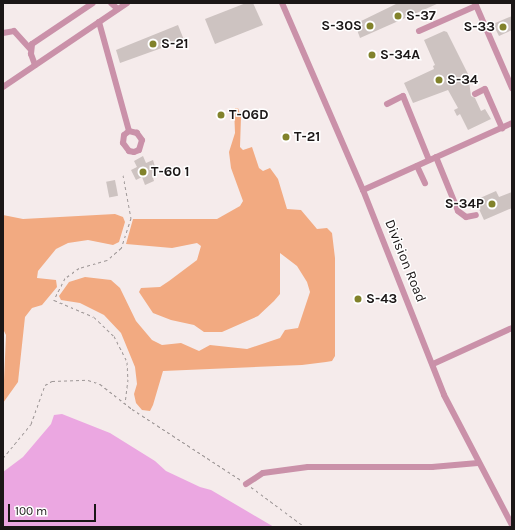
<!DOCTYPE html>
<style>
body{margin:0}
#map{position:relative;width:515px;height:530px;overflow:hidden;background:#f5ebeb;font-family:Karla,sans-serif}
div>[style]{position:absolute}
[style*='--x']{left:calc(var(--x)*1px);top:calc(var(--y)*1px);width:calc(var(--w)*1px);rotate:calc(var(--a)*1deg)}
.green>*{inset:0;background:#f2aa81}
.water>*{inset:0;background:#eba7e1}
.building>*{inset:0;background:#cdc3c1;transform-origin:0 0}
.path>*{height:1px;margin-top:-0.5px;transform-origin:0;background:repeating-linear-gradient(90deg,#9e9797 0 3px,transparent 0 6px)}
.minor>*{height:6px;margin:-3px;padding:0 3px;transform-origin:3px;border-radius:3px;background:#ca91a9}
.dots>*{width:11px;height:11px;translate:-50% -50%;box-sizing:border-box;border:2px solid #fff;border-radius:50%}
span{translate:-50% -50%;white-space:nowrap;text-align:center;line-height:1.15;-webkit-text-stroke:3px #fff;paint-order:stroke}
.poi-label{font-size:14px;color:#1b1717;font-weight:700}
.left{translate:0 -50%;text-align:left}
.right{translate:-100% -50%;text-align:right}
.street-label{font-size:14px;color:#1b1717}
.frame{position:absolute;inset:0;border:4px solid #1b1717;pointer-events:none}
.scale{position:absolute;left:8px;top:504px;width:88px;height:18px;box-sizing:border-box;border:2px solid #1b1717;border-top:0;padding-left:5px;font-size:12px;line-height:14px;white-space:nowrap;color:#1b1717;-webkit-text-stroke:3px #fff;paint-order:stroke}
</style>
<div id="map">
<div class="green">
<div style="clip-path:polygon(234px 108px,238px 108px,241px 117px,240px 147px,243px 150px,252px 147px,259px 168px,263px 171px,270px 168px,278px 179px,287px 209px,301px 210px,317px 229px,327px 228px,332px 233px,335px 258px,335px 356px,332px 361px,326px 362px,302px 365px,163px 371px,153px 405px,150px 411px,142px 410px,136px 403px,134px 394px,137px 384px,135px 367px,121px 333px,104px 315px,80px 303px,61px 300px,59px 296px,69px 282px,85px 277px,111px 280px,120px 288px,136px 321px,152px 340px,162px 345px,181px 343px,199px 351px,210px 345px,247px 349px,280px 338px,285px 330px,298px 328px,310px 292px,307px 282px,297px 266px,280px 253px,280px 294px,274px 301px,258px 316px,222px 332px,204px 332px,194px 325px,171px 320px,153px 313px,139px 292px,141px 288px,160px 287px,169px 281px,197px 260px,201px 246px,197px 243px,172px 248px,126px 244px,133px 219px,217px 219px,240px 206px,243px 201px,231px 168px,229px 152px,235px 133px)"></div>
<div style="clip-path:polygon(115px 214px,123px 217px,125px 222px,119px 242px,113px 245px,88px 240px,68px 243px,56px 249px,38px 271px,37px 278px,56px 280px,57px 287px,42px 305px,32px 308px,25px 317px,18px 382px,3px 403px,6px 335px,3px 329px,3px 215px,23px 219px)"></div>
</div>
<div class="water">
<div style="clip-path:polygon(62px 414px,110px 433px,155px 461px,166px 471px,200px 487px,211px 490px,274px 527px,3px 527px,3px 472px,23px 457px,51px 424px,54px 415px)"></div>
</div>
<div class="building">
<div style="clip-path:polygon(246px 3px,253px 3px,263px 25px,215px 44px,205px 19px)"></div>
<div style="clip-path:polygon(398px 3px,439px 3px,360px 38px,355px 24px)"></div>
<div style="clip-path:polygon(512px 16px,512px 30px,499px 36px,493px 24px)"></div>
<div style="clip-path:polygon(178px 25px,184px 40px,120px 63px,116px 50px)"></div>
<div style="clip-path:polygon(444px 31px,447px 32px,468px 74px,471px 96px,475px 98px,481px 111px,485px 109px,491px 119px,468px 130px,460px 114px,457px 116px,454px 110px,458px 108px,448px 90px,413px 103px,404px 83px,434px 69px,433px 66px,435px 65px,424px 40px)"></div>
<div style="clip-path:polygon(143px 156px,146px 163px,153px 160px,156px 170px,152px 174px,154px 181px,145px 185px,142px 177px,136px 180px,131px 170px,137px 167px,134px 161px)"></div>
<div style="left:115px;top:180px;width:16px;height:9px;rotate:79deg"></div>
<div style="clip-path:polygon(496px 191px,499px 197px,512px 192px,512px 208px,484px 220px,478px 207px,474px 208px,471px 202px)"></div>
</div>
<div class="path">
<div style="--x:123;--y:175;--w:44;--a:79.5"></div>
<div style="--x:131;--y:218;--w:32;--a:108"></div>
<div style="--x:121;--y:248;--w:18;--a:139"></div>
<div style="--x:107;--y:260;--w:29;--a:164"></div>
<div style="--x:79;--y:268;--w:17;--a:144"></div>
<div style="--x:65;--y:278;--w:25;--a:117"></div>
<div style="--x:54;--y:300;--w:43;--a:23"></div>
<div style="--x:94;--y:317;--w:28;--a:44"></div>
<div style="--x:114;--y:336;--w:29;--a:63"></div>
<div style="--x:127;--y:362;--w:17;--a:87"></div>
<div style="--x:128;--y:379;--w:24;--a:97"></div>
<div style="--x:3;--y:458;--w:44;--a:-50.5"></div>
<div style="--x:31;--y:424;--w:41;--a:-70.3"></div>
<div style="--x:45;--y:385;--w:8;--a:-30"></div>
<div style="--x:52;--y:381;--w:36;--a:-2"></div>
<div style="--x:88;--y:380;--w:13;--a:18"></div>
<div style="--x:100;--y:384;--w:41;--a:38"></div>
<div style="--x:132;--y:409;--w:130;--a:33.1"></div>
<div style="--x:251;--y:487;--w:67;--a:36.5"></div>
</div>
<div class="minor">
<div style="--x:111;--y:3;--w:9;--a:41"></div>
<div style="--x:282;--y:3;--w:204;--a:66.6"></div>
<div style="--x:363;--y:190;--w:220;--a:68.4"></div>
<div style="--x:444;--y:395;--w:147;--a:62.4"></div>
<div style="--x:475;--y:3;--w:93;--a:66.5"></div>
<div style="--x:99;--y:22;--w:113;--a:74.6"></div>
<div style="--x:129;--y:131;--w:6;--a:141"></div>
<div style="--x:124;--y:135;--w:8;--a:97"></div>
<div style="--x:123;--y:143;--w:10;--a:53"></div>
<div style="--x:129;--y:151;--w:5;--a:11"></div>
<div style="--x:134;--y:152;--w:5;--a:-22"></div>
<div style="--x:139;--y:150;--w:10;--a:-73"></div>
<div style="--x:142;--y:140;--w:9;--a:-126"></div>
<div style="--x:137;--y:133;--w:8;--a:-166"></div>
<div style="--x:419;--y:31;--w:62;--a:-23.7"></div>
<div style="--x:3;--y:33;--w:11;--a:-10"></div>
<div style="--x:14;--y:31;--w:24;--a:48"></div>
<div style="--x:35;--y:65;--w:12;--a:-110"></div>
<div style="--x:31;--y:54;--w:10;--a:-84"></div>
<div style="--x:32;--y:44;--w:73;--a:-33.9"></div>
<div style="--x:3;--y:87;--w:150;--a:-34.1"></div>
<div style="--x:475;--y:94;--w:11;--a:-27"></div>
<div style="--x:485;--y:89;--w:43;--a:66.4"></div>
<div style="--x:387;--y:104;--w:18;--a:-27"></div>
<div style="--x:403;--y:96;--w:69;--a:67.9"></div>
<div style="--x:436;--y:157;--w:58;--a:67.8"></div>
<div style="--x:458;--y:211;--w:10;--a:37"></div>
<div style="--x:466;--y:217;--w:10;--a:-11"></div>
<div style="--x:417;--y:166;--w:19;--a:65"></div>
<div style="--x:363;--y:190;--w:163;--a:-24.2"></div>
<div style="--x:433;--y:364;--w:87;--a:-24.5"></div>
<div style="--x:246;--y:484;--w:20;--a:-33"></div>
<div style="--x:263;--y:473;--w:45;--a:-7.6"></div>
<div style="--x:308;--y:467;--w:124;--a:0"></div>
<div style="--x:432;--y:467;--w:46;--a:-5"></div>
</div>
<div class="dots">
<div style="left:398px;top:16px;background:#81822b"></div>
<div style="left:370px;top:26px;background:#81822b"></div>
<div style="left:503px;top:27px;background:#81822b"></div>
<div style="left:153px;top:44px;background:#81822b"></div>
<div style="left:372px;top:55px;background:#81822b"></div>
<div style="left:439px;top:80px;background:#81822b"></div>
<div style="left:221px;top:115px;background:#81822b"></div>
<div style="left:286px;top:137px;background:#81822b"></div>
<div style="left:143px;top:172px;background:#81822b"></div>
<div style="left:492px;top:204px;background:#81822b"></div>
<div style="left:358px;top:299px;background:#81822b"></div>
</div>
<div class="poi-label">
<span class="left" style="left:406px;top:16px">S-37</span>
<span class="right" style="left:362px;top:26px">S-30S</span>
<span class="right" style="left:495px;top:27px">S-33</span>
<span class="left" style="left:161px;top:44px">S-21</span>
<span class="left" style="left:380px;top:55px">S-34A</span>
<span class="left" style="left:447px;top:80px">S-34</span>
<span class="left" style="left:229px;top:115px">T-06D</span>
<span class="left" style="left:294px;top:137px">T-21</span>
<span class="left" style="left:151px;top:172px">T-60 1</span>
<span class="right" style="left:484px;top:204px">S-34P</span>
<span class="left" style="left:366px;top:299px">S-43</span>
</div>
<div class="street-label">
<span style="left:405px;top:261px;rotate:68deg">Division Road</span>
</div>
<div class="frame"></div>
<div class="scale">100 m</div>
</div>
